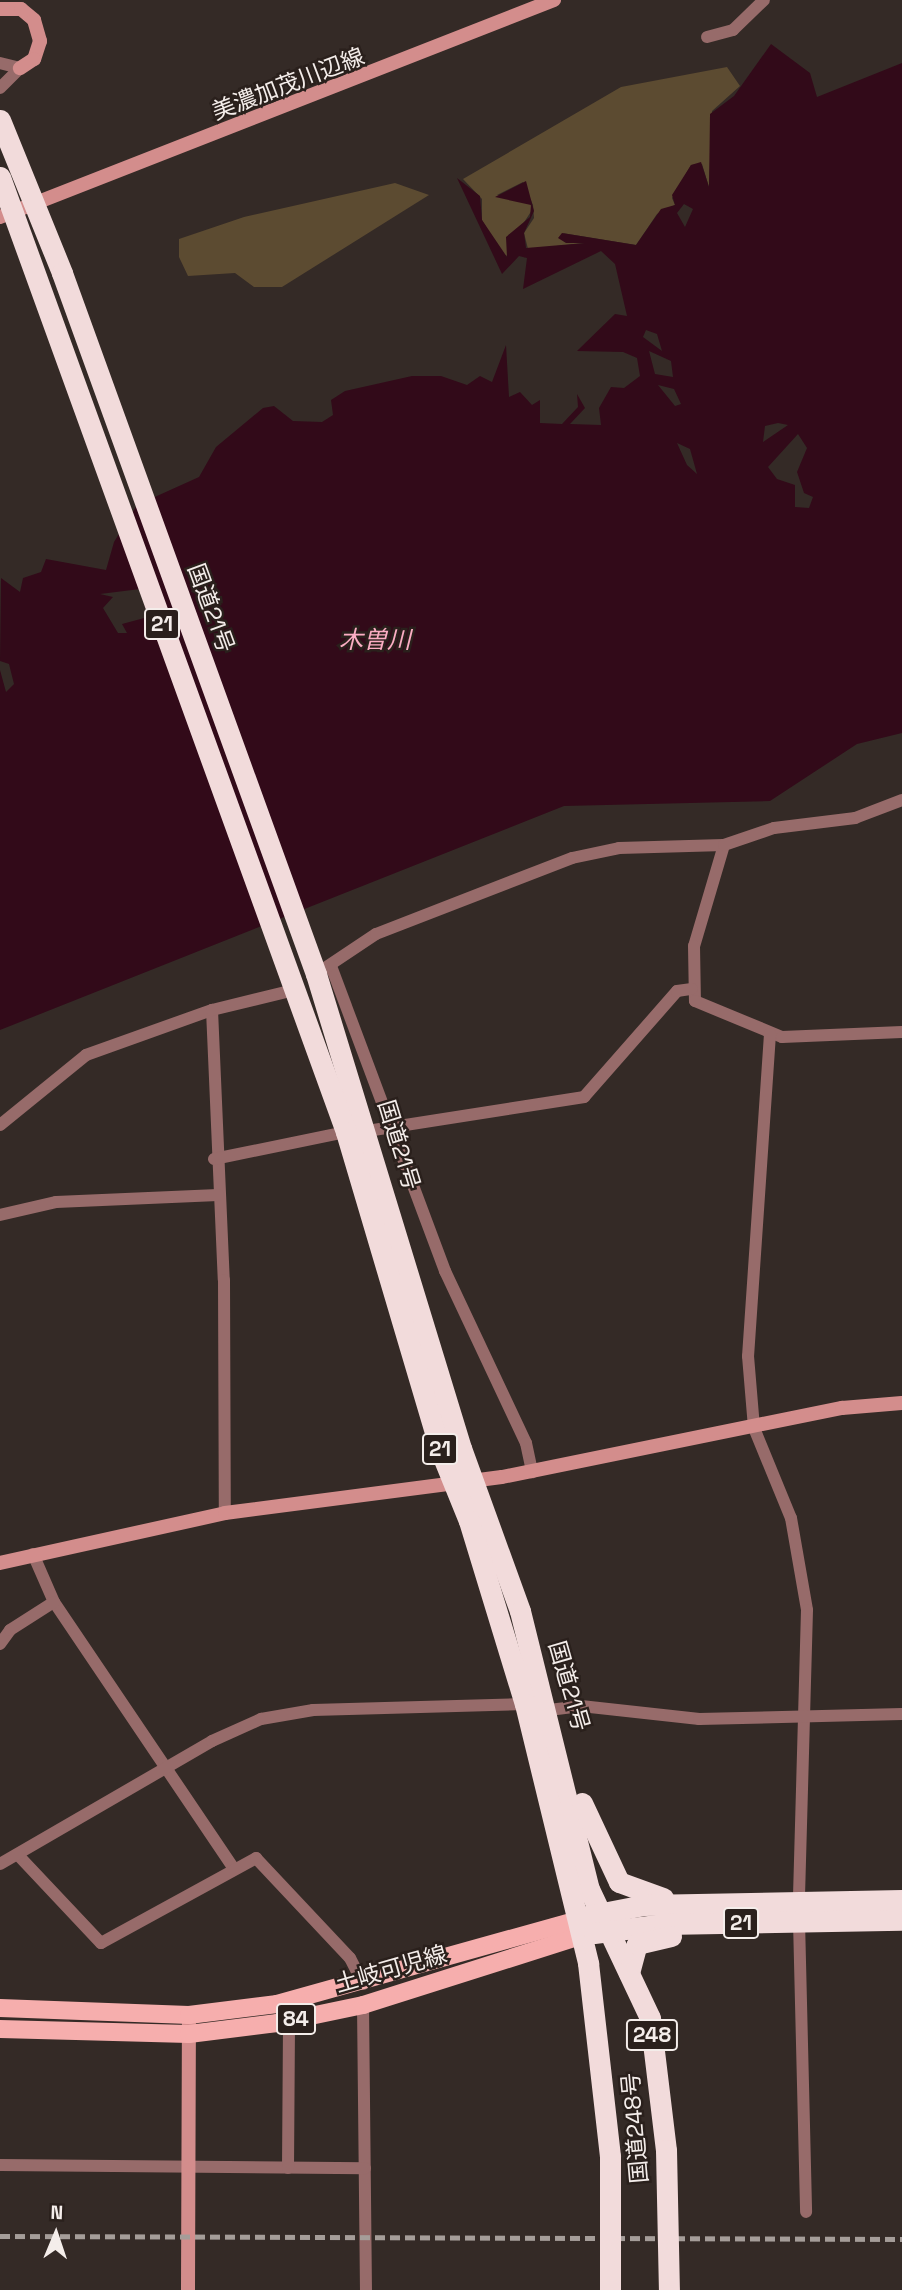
<!DOCTYPE html>
<meta charset="utf-8">
<style>
body{margin:0}
#map{position:relative;width:902px;height:2290px;overflow:hidden;background:#342a26;font-family:"Space Grotesk","Noto Sans JP",sans-serif}
div>[style]{position:absolute}
[style*='--x']{left:calc(var(--x)*1px);top:calc(var(--y)*1px);width:calc(var(--w)*1px);rotate:calc(var(--a)*1deg)}
.green>*{inset:0;background:#5c4b31}
.water>*{inset:0;background:#320a19}
.street>*{height:12px;margin:-6px;padding:0 6px;transform-origin:6px;border-radius:6px;background:#976b6a}
.secondary>*{height:14px;margin:-7px;padding:0 7px;transform-origin:7px;border-radius:7px;background:#d38d8c}
.primary>*{height:18px;margin:-9px;padding:0 9px;transform-origin:9px;border-radius:9px;background:#f6aead}
.highway>*{height:21px;margin:-10.5px;padding:0 10.5px;transform-origin:10.5px;border-radius:10.5px;background:#f2dbdb}
.rail>*{height:4.5px;margin-top:-2.25px;transform-origin:0;background:repeating-linear-gradient(90deg,#a59d99 0 10px,transparent 0 15px)}
.highway-bridge>*{height:21px;margin:-10.5px;padding:0 10.5px;transform-origin:10.5px;border-radius:10.5px;background:#f2dbdb}
span{translate:-50% -50%;white-space:nowrap;text-align:center;line-height:1.15;-webkit-text-stroke:5px #2a201c;paint-order:stroke}
.shield-label span{padding:2px 5px;background:#2a201c;border:2px solid;border-radius:5px;-webkit-text-stroke-width:0}
.shield-label{font-size:21px;color:#f4edea;font-weight:700}
.street-label{font-size:23px;color:#f4edea}
.water-label{font-size:24px;color:#fbadc3;font-style:italic}
.north{position:absolute;left:21px;top:2199px;width:70px;height:70px;-webkit-text-stroke:5px #2a201c;paint-order:stroke;rotate:2deg;font-size:19px;font-weight:700;line-height:28px;text-align:center;color:#f4edea}
.north::after{content:'';display:block;margin:auto;width:24px;height:32px;background:#f4edea;clip-path:polygon(50% 0,100% 100%,50% 72%,0 100%)}
</style>
<div id="map">
<div class="green">
<div style="clip-path:polygon(727px 67px,740px 86px,712px 111px,709px 187px,702px 164px,691px 165px,672px 198px,675px 205px,657px 214px,636px 245px,562px 233px,585px 243px,528px 249px,524px 233px,534px 218px,533px 205px,523px 182px,497px 195px,530px 202px,532px 210px,519px 230px,508px 235px,509px 256px,503px 255px,482px 220px,482px 199px,463px 179px,621px 87px)"></div>
<div style="clip-path:polygon(395px 183px,429px 195px,282px 287px,254px 287px,235px 273px,188px 276px,179px 257px,179px 239px,244px 217px)"></div>
</div>
<div class="water">
<div style="clip-path:polygon(evenodd,771px 44px,810px 73px,817px 97px,902px 63px,902px 733px,857px 744px,770px 801px,564px 806px,0 1030px,0 670px,6px 692px,14px 684px,9px 664px,0 661px,1px 578px,20px 592px,23px 578px,41px 572px,46px 559px,106px 570px,114px 542px,137px 505px,199px 477px,216px 447px,263px 408px,274px 406px,293px 421px,322px 422px,333px 415px,331px 400px,345px 391px,412px 376px,441px 376px,467px 385px,480px 376px,492px 382px,506px 345px,509px 397px,520px 392px,532px 405px,540px 400px,540px 423px,562px 424px,578px 407px,577px 394px,585px 408px,570px 424px,601px 425px,599px 408px,611px 387px,624px 388px,640px 376px,637px 358px,623px 352px,577px 351px,615px 314px,627px 316px,615px 264px,601px 251px,523px 289px,527px 258px,519px 256px,502px 274px,457px 178px,480px 196px,482px 220px,507px 257px,506px 237px,530px 217px,531px 205px,495px 197px,526px 181px,534px 211px,524px 233px,526px 248px,585px 243px,566px 243px,558px 238px,562px 233px,636px 245px,661px 209px,675px 205px,672px 195px,691px 165px,701px 162px,709px 187px,710px 114px,734px 96px,771px 44px,684px 204px,693px 209px,685px 227px,677px 213px,684px 204px,771px 44px,646px 330px,657px 334px,662px 351px,643px 337px,646px 330px,771px 44px,649px 351px,671px 361px,673px 377px,655px 374px,649px 351px,771px 44px,658px 385px,674px 389px,681px 404px,675px 406px,658px 385px,771px 44px,778px 423px,788px 425px,763px 442px,765px 426px,778px 423px,771px 44px,798px 434px,807px 448px,797px 472px,804px 493px,813px 497px,809px 508px,795px 507px,795px 485px,777px 479px,768px 467px,798px 434px,771px 44px,677px 443px,690px 449px,697px 474px,687px 465px,677px 443px,771px 44px,140px 589px,148px 617px,122px 624px,127px 633px,118px 633px,103px 608px,113px 597px,100px 594px,140px 589px)"></div>
</div>
<div class="street">
<div style="--x:707;--y:37;--w:27;--a:-15"></div>
<div style="--x:733;--y:30;--w:43;--a:-44.1"></div>
<div style="--x:0;--y:63;--w:21;--a:14"></div>
<div style="--x:0;--y:88;--w:28;--a:-45"></div>
<div style="--x:724;--y:845;--w:105;--a:106.5"></div>
<div style="--x:694;--y:946;--w:55;--a:89"></div>
<div style="--x:695;--y:1001;--w:94;--a:22.5"></div>
<div style="--x:782;--y:1037;--w:120;--a:-2.4"></div>
<div style="--x:331;--y:966;--w:326;--a:69.5"></div>
<div style="--x:445;--y:1271;--w:190;--a:64.8"></div>
<div style="--x:526;--y:1443;--w:30;--a:78"></div>
<div style="--x:316;--y:974;--w:72;--a:-33.7"></div>
<div style="--x:376;--y:934;--w:210;--a:-21.2"></div>
<div style="--x:572;--y:858;--w:48;--a:-12"></div>
<div style="--x:619;--y:848;--w:105;--a:-1.6"></div>
<div style="--x:724;--y:845;--w:53;--a:-18.8"></div>
<div style="--x:774;--y:828;--w:82;--a:-7"></div>
<div style="--x:855;--y:818;--w:50;--a:-21"></div>
<div style="--x:212;--y:1010;--w:270;--a:87.5"></div>
<div style="--x:224;--y:1280;--w:233;--a:89.8"></div>
<div style="--x:770;--y:1034;--w:323;--a:93.9"></div>
<div style="--x:748;--y:1356;--w:72;--a:85.2"></div>
<div style="--x:754;--y:1428;--w:97;--a:67.7"></div>
<div style="--x:791;--y:1518;--w:93;--a:80.1"></div>
<div style="--x:807;--y:1610;--w:292;--a:91.6"></div>
<div style="--x:0;--y:1125;--w:111;--a:-39.1"></div>
<div style="--x:86;--y:1055;--w:134;--a:-19.7"></div>
<div style="--x:212;--y:1010;--w:84;--a:-13.7"></div>
<div style="--x:367;--y:1131;--w:220;--a:-8.9"></div>
<div style="--x:584;--y:1097;--w:141;--a:-48.7"></div>
<div style="--x:677;--y:991;--w:15;--a:-8"></div>
<div style="--x:214;--y:1159;--w:135;--a:-11.6"></div>
<div style="--x:0;--y:1215;--w:57;--a:-13.1"></div>
<div style="--x:56;--y:1202;--w:162;--a:-2.5"></div>
<div style="--x:33;--y:1554;--w:52;--a:66.4"></div>
<div style="--x:54;--y:1602;--w:318;--a:56"></div>
<div style="--x:0;--y:1644;--w:17;--a:-54"></div>
<div style="--x:10;--y:1630;--w:52;--a:-32.5"></div>
<div style="--x:549;--y:1710;--w:32;--a:-7"></div>
<div style="--x:581;--y:1706;--w:119;--a:6.3"></div>
<div style="--x:699;--y:1719;--w:203;--a:-1.4"></div>
<div style="--x:18;--y:1855;--w:121;--a:46.7"></div>
<div style="--x:101;--y:1943;--w:177;--a:-28.7"></div>
<div style="--x:256;--y:1858;--w:137;--a:46.8"></div>
<div style="--x:350;--y:1958;--w:29;--a:63"></div>
<div style="--x:0;--y:1864;--w:245;--a:-30.1"></div>
<div style="--x:212;--y:1741;--w:54;--a:-24.2"></div>
<div style="--x:261;--y:1719;--w:53;--a:-9.8"></div>
<div style="--x:313;--y:1710;--w:212;--a:-1.6"></div>
<div style="--x:799;--y:1921;--w:291;--a:88.6"></div>
<div style="--x:363;--y:2005;--w:285;--a:89.4"></div>
<div style="--x:0;--y:2165;--w:365;--a:0.5"></div>
<div style="--x:288;--y:2168;--w:148;--a:-89.6"></div>
</div>
<div class="secondary">
<div style="--x:0;--y:9;--w:21;--a:0"></div>
<div style="--x:21;--y:9;--w:17;--a:40"></div>
<div style="--x:34;--y:20;--w:22;--a:74"></div>
<div style="--x:40;--y:41;--w:19;--a:108"></div>
<div style="--x:34;--y:59;--w:17;--a:147"></div>
<div style="--x:0;--y:217;--w:595;--a:-21.39"></div>
<div style="--x:0;--y:1563;--w:230;--a:-12.5"></div>
<div style="--x:225;--y:1513;--w:279;--a:-7.4"></div>
<div style="--x:502;--y:1477;--w:347;--a:-11.5"></div>
<div style="--x:842;--y:1408;--w:60;--a:-4.8"></div>
<div style="--x:188;--y:2290;--w:267;--a:-89.8"></div>
</div>
<div class="primary">
<div style="--x:0;--y:2008;--w:189;--a:2.1"></div>
<div style="--x:189;--y:2015;--w:89;--a:-7.1"></div>
<div style="--x:277;--y:2004;--w:313;--a:-15.6"></div>
<div style="--x:0;--y:2029;--w:189;--a:1.5"></div>
<div style="--x:189;--y:2034;--w:89;--a:-7.1"></div>
<div style="--x:277;--y:2023;--w:88;--a:-11.8"></div>
<div style="--x:363;--y:2005;--w:229;--a:-17.6"></div>
</div>
<div class="highway">
<div style="--x:0;--y:120;--w:165;--a:67.9"></div>
<div style="--x:62;--y:273;--w:746;--a:70.08"></div>
<div style="--x:316;--y:974;--w:496;--a:73"></div>
<div style="--x:461;--y:1448;--w:173;--a:70.1"></div>
<div style="--x:520;--y:1611;--w:286;--a:76.1"></div>
<div style="--x:589;--y:1889;--w:143;--a:64.7"></div>
<div style="--x:650;--y:2018;--w:133;--a:83.1"></div>
<div style="--x:0;--y:177;--w:1016;--a:70.08"></div>
<div style="--x:346;--y:1132;--w:334;--a:73.5"></div>
<div style="--x:441;--y:1452;--w:74;--a:67.9"></div>
<div style="--x:469;--y:1521;--w:191;--a:73"></div>
<div style="--x:525;--y:1704;--w:267;--a:76.3"></div>
<div style="--x:588;--y:1963;--w:194;--a:83.5"></div>
<div style="--x:582;--y:1803;--w:87;--a:64.9"></div>
<div style="--x:619;--y:1882;--w:47;--a:20"></div>
<div style="--x:587;--y:1916;--w:58;--a:-10.9"></div>
<div style="--x:644;--y:1905;--w:258;--a:-1.1"></div>
<div style="--x:594;--y:1933;--w:71;--a:-7.3"></div>
<div style="--x:664;--y:1924;--w:238;--a:-1"></div>
<div style="--x:629;--y:1973;--w:30;--a:-75"></div>
<div style="--x:637;--y:1944;--w:35;--a:-13"></div>
</div>
<div class="rail">
<div style="--x:0;--y:2236;--w:902;--a:0.19"></div>
</div>
<div class="highway-bridge">
<div style="--x:666;--y:2150;--w:140;--a:88.8"></div>
<div style="--x:610;--y:2290;--w:134;--a:-90"></div>
</div>
<div class="shield-label">
<span style="left:162px;top:624px">21</span>
<span style="left:440px;top:1449px">21</span>
<span style="left:741px;top:1923px">21</span>
<span style="left:296px;top:2019px">84</span>
<span style="left:652px;top:2035px">248</span>
</div>
<div class="street-label">
<span style="left:288px;top:84px;rotate:-21deg">美濃加茂川辺線</span>
<span style="left:211px;top:608px;rotate:70deg">国道21号</span>
<span style="left:399px;top:1145px;rotate:73deg">国道21号</span>
<span style="left:569px;top:1686px;rotate:74deg">国道21号</span>
<span style="left:391px;top:1969px;rotate:-16deg">土岐可児線</span>
<span style="left:635px;top:2128px;rotate:-95deg">国道248号</span>
</div>
<div class="water-label">
<span style="left:375px;top:640px">木曽川</span>
</div>
<div class="north">N</div>
</div>
